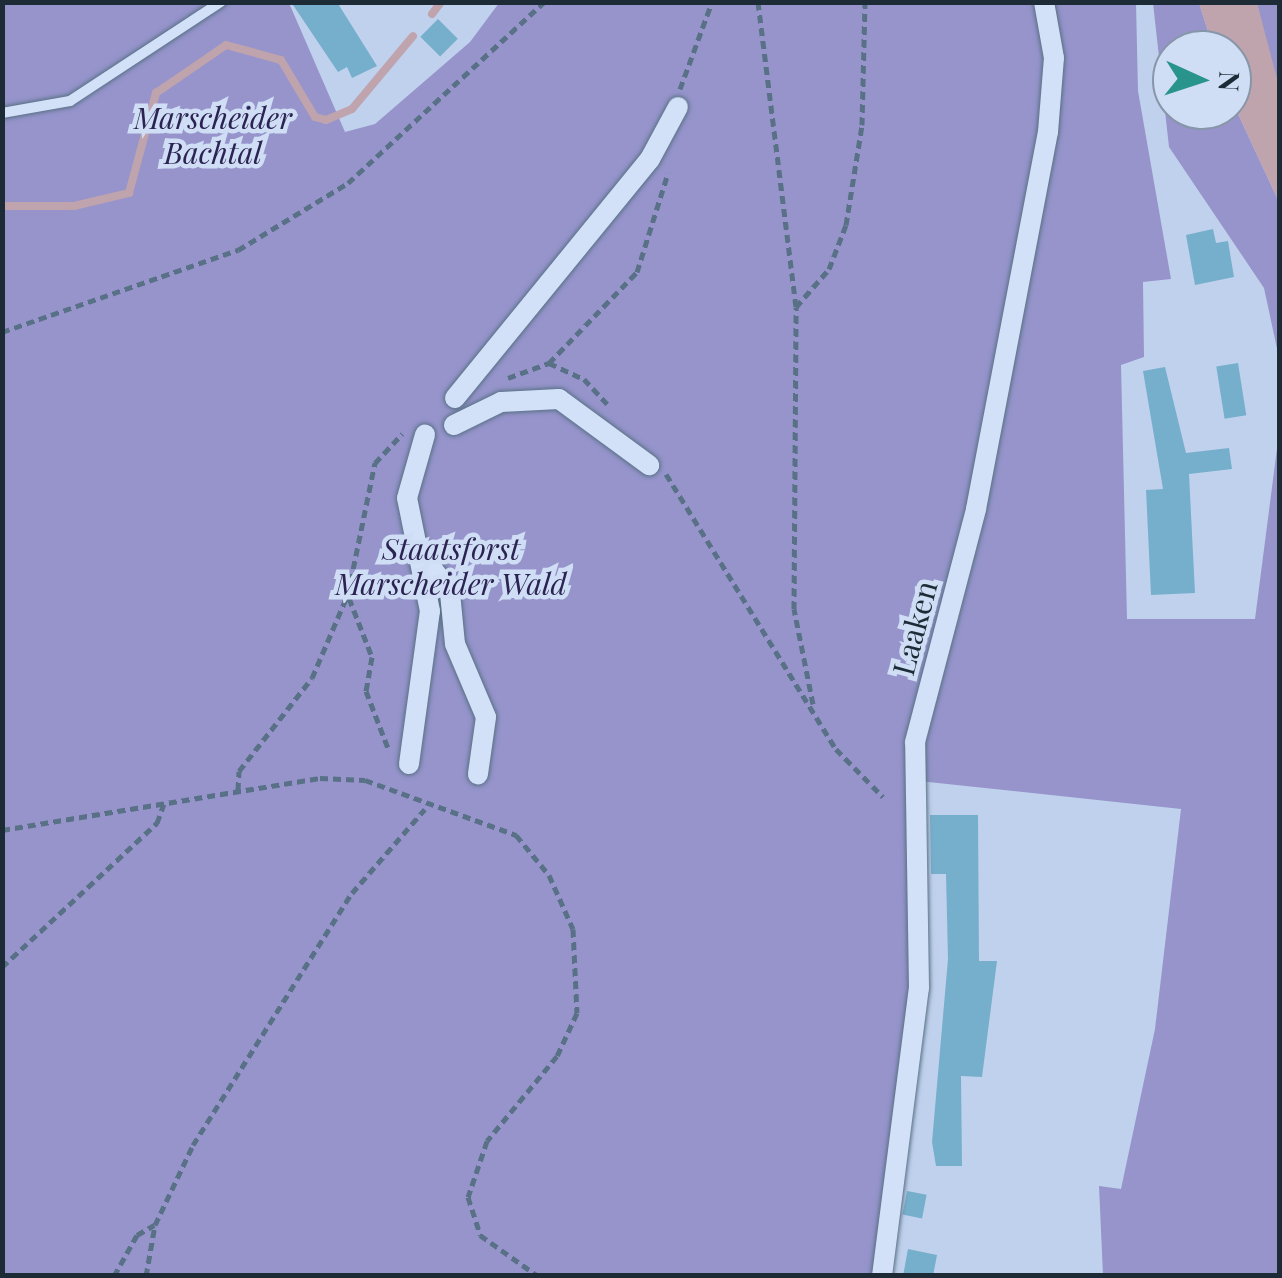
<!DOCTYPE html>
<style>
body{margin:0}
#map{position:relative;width:1282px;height:1278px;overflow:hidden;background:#c0d1ed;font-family:"Playfair Display",serif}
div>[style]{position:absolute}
.green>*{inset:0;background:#9694cb}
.water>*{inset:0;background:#bfa3ad}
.stream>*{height:8px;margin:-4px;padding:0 4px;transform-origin:4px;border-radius:4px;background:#bfa3ad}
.building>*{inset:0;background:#76afcb;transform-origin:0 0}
.path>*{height:5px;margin-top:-2.5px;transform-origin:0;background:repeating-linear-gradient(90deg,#587186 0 8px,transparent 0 13px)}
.roads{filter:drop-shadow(0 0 2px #587186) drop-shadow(0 0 2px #587186)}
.service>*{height:10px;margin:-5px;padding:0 5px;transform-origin:5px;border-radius:5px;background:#d3e1f8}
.minor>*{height:20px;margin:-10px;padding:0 10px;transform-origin:10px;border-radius:10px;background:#d3e1f8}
span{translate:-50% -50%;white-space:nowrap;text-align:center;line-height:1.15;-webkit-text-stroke:9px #cfddf5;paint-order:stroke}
.park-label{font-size:30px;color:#2b2352;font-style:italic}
.street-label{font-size:30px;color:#1c2b35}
.frame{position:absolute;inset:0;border:5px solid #1c2b35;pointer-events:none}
.north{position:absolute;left:1152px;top:30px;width:100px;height:100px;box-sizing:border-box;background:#cfddf5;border:2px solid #8796a8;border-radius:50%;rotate:93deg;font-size:28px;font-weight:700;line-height:40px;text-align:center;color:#1c2b35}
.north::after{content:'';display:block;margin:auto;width:35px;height:45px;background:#29948b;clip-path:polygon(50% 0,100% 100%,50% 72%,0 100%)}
</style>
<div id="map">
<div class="green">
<div style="clip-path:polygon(2px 3px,289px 3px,345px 132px,375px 124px,470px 42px,499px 3px,1136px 3px,1138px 91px,1171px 279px,1143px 282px,1144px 357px,1121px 365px,1127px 619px,1255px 619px,1279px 433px,1279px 1275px,1103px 1275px,1099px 1186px,1121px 1189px,1155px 1029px,1181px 809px,919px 781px,919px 986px,882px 1275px,3px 1275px)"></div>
<div style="clip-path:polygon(1153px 3px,1199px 3px,1214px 50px,1172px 50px,1172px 110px,1232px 110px,1232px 101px,1279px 202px,1279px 358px,1264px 288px,1169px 147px)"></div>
<div style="clip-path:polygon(1257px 3px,1279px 3px,1279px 86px,1267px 48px)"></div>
</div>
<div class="water">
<div style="clip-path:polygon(1199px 3px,1257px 3px,1279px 86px,1279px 202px,1232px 101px,1232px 50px,1214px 50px)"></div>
</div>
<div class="stream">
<div style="left:432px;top:14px;width:15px;rotate:-53deg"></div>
<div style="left:2px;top:206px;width:72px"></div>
<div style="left:74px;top:206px;width:57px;rotate:-13.3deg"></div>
<div style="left:129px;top:193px;width:104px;rotate:-74.9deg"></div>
<div style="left:156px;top:93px;width:85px;rotate:-34.4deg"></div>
<div style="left:226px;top:45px;width:57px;rotate:15.3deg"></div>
<div style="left:281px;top:60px;width:66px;rotate:59.2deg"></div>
<div style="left:315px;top:117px;width:11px;rotate:15deg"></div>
<div style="left:326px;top:120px;width:28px;rotate:-23deg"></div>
<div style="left:352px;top:109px;width:95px;rotate:-50.1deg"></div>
</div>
<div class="building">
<div style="clip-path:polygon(291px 2px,337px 2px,377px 66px,352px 78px,347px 67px,338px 72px)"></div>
<div style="left:438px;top:19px;width:28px;height:25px;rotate:45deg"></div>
<div style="clip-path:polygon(1213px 229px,1216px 243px,1228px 241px,1234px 277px,1195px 285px,1186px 235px)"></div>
<div style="left:1238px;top:363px;width:53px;height:22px;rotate:81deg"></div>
<div style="clip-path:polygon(1165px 367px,1186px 453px,1229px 448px,1232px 469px,1189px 474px,1195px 593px,1151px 595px,1146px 490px,1163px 489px,1143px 371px)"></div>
<div style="clip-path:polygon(930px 815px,978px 815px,979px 961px,997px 961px,982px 1077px,961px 1076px,962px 1166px,936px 1166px,932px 1142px,948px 959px,946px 874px,931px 874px)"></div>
<div style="left:907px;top:1191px;width:20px;height:24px;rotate:11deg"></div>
<div style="clip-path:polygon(908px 1249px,937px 1255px,933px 1276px,903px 1276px)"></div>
</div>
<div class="path">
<div style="left:758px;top:2px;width:307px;rotate:82.9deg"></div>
<div style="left:680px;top:89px;width:93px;rotate:-69.8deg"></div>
<div style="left:2px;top:332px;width:250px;rotate:-19.2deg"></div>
<div style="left:238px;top:250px;width:129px;rotate:-31.3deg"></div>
<div style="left:348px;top:183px;width:267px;rotate:-42.7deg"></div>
<div style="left:549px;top:363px;width:38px;rotate:25deg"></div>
<div style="left:584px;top:379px;width:35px;rotate:47deg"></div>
<div style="left:508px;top:378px;width:44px;rotate:-20.1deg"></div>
<div style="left:549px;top:363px;width:127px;rotate:-46deg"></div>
<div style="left:637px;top:272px;width:104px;rotate:-72.6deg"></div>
<div style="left:666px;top:474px;width:323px;rotate:58.3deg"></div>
<div style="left:836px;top:749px;width:67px;rotate:45.6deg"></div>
<div style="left:349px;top:598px;width:63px;rotate:68.7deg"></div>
<div style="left:372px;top:657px;width:35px;rotate:100deg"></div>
<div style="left:366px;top:691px;width:61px;rotate:68.9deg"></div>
<div style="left:813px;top:704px;width:97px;rotate:-101.3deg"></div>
<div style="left:794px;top:609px;width:302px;rotate:-89.6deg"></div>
<div style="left:796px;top:307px;width:50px;rotate:-49deg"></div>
<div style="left:829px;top:269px;width:47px;rotate:-68.9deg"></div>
<div style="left:846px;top:225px;width:101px;rotate:-80.9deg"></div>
<div style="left:862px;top:125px;width:123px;rotate:-88.6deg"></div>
<div style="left:238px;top:790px;width:19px;rotate:-87deg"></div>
<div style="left:239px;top:771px;width:118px;rotate:-51.9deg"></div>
<div style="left:312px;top:678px;width:91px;rotate:-66.8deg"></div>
<div style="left:348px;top:594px;width:134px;rotate:-78.4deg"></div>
<div style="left:375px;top:463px;width:40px;rotate:-47deg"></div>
<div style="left:2px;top:830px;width:322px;rotate:-9.3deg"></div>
<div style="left:320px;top:778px;width:45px;rotate:2.5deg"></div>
<div style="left:365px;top:780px;width:161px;rotate:20deg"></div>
<div style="left:516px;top:835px;width:52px;rotate:50.5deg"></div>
<div style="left:549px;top:875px;width:59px;rotate:66deg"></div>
<div style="left:573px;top:929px;width:84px;rotate:87.3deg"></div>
<div style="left:577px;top:1013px;width:47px;rotate:114.9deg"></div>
<div style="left:557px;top:1056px;width:110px;rotate:129.5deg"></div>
<div style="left:487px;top:1141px;width:59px;rotate:108.7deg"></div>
<div style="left:468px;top:1197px;width:40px;rotate:72deg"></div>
<div style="left:480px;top:1235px;width:71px;rotate:35.3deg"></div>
<div style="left:2px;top:967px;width:212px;rotate:-42.9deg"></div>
<div style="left:157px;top:823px;width:20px;rotate:-70deg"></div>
<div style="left:114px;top:1276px;width:47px;rotate:-60.7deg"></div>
<div style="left:137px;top:1235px;width:20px;rotate:-30deg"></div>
<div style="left:146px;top:1276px;width:52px;rotate:-80deg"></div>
<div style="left:155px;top:1225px;width:89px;rotate:-64.6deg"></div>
<div style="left:193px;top:1145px;width:298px;rotate:-57.8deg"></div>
<div style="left:352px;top:893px;width:111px;rotate:-49deg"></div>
</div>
<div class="roads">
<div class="service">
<div style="left:2px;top:113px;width:69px;rotate:-10deg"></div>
<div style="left:70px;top:101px;width:181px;rotate:-33.3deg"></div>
</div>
<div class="minor">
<div style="left:455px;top:398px;width:308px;rotate:-50.8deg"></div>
<div style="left:650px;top:159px;width:59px;rotate:-61.7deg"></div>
<div style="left:454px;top:425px;width:52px;rotate:-26.1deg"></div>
<div style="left:501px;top:402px;width:58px;rotate:-3deg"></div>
<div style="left:559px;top:399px;width:112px;rotate:36.3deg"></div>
<div style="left:420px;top:551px;width:52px;rotate:54.5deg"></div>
<div style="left:450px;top:593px;width:51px;rotate:84.4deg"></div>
<div style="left:455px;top:644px;width:79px;rotate:67deg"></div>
<div style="left:486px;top:717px;width:58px;rotate:98deg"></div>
<div style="left:409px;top:764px;width:154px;rotate:-82.2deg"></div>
<div style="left:430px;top:611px;width:115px;rotate:-101.5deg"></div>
<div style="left:407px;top:498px;width:66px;rotate:-74.1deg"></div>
<div style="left:882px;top:1276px;width:290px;rotate:-82.7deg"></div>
<div style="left:919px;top:988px;width:246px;rotate:-90.9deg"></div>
<div style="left:915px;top:742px;width:241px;rotate:-75.3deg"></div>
<div style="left:976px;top:509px;width:384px;rotate:-79.2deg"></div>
<div style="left:1048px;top:132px;width:74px;rotate:-85.4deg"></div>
<div style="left:1054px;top:58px;width:57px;rotate:-100.1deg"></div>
</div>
</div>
<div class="park-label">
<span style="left:213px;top:134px">Marscheider<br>Bachtal</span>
<span style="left:451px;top:565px">Staatsforst<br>Marscheider Wald</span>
</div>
<div class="street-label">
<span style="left:914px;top:628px;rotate:-75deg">Laaken</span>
</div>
<div class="frame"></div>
<div class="north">N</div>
</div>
